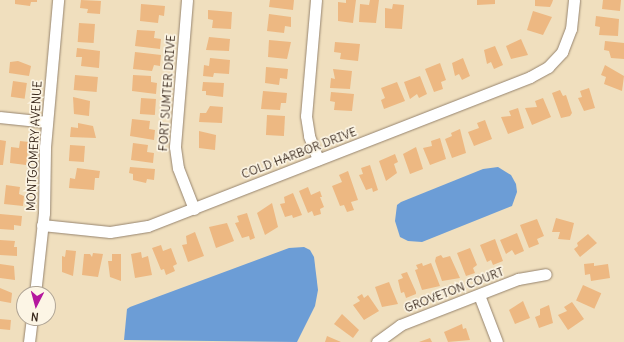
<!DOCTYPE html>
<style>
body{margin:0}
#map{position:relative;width:624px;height:342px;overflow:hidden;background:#f0dfbe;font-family:Delius,sans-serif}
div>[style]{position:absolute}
.water>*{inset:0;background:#6c9dd6}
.building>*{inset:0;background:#edb882;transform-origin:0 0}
.roads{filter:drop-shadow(0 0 1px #96846e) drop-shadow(0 0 1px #96846e)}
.street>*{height:11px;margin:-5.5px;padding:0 5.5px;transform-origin:5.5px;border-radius:5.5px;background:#fff}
span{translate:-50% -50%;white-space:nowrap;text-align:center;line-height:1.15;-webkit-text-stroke:3.5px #fcf5e5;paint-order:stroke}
.street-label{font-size:12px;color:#3b2a1e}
.north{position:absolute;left:16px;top:286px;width:40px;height:40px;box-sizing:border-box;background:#fcf5e5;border:1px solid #afa495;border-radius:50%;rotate:186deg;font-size:11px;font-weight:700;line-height:16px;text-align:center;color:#3b2a1e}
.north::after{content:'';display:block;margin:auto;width:14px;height:18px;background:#b5179e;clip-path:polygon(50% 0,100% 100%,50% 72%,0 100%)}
</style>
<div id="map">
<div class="water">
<div style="clip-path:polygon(498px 167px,511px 175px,516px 184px,517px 192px,512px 206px,422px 242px,408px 241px,400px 237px,395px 221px,397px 205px,401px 202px,483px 169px)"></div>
<div style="clip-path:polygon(304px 247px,310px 250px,314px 257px,318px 290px,315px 306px,297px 342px,124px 340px,127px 309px,130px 307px,289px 248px)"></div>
</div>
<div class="building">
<div style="clip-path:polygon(15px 0,37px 0,37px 2px,31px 2px,30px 6px,15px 4px)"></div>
<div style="clip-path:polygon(81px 0,101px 1px,100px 14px,87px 13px,88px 9px,80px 8px)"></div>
<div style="clip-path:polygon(270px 0,294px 0,293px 10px,269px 7px)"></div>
<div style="clip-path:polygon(346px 0,356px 0,353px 23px,338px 21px,338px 2px,346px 3px)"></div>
<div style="clip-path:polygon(370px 0,379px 0,376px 23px,359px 22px,360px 4px,369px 5px)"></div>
<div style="clip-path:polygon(477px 0,495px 0,495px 4px,477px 5px)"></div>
<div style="clip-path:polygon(535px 0,553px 0,552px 3px,550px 7px,535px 6px)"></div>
<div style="clip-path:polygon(603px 0,621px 0,620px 11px,602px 9px)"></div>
<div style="clip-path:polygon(141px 4px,165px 6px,164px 16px,159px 15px,158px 23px,140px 21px)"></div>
<div style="clip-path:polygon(393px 4px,404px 5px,402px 29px,385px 28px,385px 8px,392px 9px)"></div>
<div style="clip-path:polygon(208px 10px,232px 12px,231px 29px,212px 28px,213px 20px,208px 19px)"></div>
<div style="clip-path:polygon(533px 11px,552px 17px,543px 35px,527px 30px)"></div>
<div style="clip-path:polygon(269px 14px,291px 17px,291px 27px,285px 26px,284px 33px,267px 31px)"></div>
<div style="clip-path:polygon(596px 16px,619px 19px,618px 36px,599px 35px,600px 27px,595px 26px)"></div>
<div style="left:79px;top:23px;width:16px;height:19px;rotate:4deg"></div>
<div style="clip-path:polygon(137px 30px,155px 31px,154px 38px,161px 39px,160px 49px,135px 46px)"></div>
<div style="clip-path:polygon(209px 37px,230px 39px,229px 51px,206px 50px)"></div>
<div style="clip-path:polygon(521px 39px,528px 55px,511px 59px,506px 46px)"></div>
<div style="clip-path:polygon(269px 40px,291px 42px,287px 59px,268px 57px)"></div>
<div style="clip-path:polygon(605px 41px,624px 43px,624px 59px,611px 58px,609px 51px,604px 50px)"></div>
<div style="clip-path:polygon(335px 42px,360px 44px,358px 61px,340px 59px,341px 53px,334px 52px)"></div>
<div style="clip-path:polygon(495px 46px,503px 65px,494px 69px,491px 62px,487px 64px,484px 50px)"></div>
<div style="clip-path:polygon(77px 48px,100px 51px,99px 68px,81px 66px,82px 57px,76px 57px)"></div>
<div style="clip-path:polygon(135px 52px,161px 55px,160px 66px,154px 65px,152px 71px,133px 69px)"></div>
<div style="clip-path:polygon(210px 58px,230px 60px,229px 74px,214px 73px,213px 77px,203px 76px,204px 65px,209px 66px)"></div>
<div style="clip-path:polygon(463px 58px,470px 76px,462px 80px,459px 74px,455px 76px,452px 63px)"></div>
<div style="clip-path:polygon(18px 61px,31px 66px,29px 76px,9px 73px,10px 62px)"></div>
<div style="clip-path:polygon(440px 63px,446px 80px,441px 82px,443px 89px,434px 92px,425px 69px)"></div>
<div style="clip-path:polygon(605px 65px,624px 76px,622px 91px,604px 84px,606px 77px,601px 75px)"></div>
<div style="clip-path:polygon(266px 67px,288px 69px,287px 79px,280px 78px,279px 85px,265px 83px)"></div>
<div style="clip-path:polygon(333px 69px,352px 71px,350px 89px,330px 88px,331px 78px,335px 79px)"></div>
<div style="left:75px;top:75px;width:23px;height:15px;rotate:5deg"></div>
<div style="clip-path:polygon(133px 75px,151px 76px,151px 82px,157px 83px,156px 94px,132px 91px)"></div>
<div style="clip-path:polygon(420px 76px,427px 94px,419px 98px,417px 94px,410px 99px,404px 82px)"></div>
<div style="left:13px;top:81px;width:14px;height:16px;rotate:8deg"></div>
<div style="clip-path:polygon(203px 82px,224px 83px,223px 97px,206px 95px,206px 91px,202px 91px)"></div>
<div style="clip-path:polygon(397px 82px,405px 101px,384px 109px,381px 100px,385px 98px,381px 88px)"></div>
<div style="clip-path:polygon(589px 88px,595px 108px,584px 111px,578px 98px,582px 97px,580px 91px)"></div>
<div style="clip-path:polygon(560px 90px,563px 96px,566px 95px,572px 113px,570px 116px,561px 118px,552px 93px)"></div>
<div style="clip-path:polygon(263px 91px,287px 93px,286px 103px,281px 103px,280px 110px,261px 109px)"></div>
<div style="clip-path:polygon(331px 92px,354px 94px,352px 111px,334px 110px,335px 102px,330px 101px)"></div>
<div style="clip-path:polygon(73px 97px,90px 101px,89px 116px,74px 114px)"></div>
<div style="left:141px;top:98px;width:15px;height:16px;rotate:4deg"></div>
<div style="clip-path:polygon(543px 98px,551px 117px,532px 125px,525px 108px,537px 107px,535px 101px)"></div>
<div style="clip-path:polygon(210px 106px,223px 107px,222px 123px,199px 122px,200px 113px,206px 113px)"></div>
<div style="clip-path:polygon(518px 108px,524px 128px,508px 134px,501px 117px,511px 116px,509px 111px)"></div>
<div style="left:267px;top:115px;width:18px;height:20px;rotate:3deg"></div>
<div style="clip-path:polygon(132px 119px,150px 121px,149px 129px,155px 130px,154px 140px,130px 136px)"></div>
<div style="clip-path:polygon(485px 120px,492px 139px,474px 146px,468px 132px,479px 128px,477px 123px)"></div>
<div style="clip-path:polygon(78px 123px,93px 126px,96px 138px,70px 137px,71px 127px,78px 128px)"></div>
<div style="clip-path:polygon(460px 129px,466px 153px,452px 158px,445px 139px,452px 136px,451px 133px)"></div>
<div style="clip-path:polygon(199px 131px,216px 135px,215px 150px,199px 148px)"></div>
<div style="clip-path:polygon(440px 138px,446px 159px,430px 165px,423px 148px,432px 146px,431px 141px)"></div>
<div style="clip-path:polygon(0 140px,6px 141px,3px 165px,0 165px)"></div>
<div style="clip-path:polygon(20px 141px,29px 142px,26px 165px,10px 163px,11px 147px,19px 148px)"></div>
<div style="clip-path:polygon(133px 143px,148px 145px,147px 152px,154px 153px,153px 163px,131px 160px)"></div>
<div style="left:70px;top:145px;width:15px;height:16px;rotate:4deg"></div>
<div style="clip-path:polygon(416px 147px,423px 169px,410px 174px,403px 154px)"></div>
<div style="clip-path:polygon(395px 154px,398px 162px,394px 164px,397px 173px,386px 181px,379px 161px)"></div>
<div style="clip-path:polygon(370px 165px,378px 190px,373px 192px,372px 188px,366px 190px,359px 175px,363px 174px,361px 168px)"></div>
<div style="clip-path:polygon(130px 167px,155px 169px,154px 180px,147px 179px,146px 183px,133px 180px,133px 174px,129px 173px)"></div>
<div style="clip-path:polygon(77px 168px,100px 171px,99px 178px,95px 178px,94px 190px,69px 188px,70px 178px,75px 179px)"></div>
<div style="clip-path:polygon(348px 171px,358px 200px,351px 202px,354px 210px,347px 212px,344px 205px,340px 206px,332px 186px,342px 182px,339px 175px)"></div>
<div style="clip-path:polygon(6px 185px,20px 187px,19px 194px,24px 196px,23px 206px,4px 204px)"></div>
<div style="clip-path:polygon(308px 187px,311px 195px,320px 191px,322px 197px,320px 197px,324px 207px,320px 209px,321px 214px,314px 216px,312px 211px,308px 213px,299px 191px)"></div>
<div style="clip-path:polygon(293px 193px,302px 215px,293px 218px,292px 215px,285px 217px,280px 204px,285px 203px,284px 197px)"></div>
<div style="clip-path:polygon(272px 203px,278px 227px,265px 235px,257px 213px)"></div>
<div style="clip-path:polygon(247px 213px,255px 238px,250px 240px,249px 236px,242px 238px,235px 223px,239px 222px,237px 216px)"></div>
<div style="clip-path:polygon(0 214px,22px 216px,21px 226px,14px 225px,14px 230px,0 229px)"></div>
<div style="clip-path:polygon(556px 218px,574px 223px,570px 240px,558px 239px,560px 232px,552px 232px)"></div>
<div style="clip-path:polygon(537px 219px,544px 236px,537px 239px,539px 244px,529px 248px,520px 225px)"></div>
<div style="clip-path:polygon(227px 223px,234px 241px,216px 248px,209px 227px)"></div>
<div style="clip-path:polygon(195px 232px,204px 256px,188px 262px,182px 245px,187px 244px,186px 236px)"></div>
<div style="clip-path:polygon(517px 233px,524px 251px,515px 255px,512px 250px,506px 254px,500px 240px)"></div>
<div style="clip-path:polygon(588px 234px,597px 243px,580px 257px,574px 249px,578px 246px,577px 243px)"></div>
<div style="clip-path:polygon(495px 239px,503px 261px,493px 265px,491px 260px,487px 262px,480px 245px)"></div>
<div style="clip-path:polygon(0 240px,15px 241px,14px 247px,17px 247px,17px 256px,0 255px)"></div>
<div style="clip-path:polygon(161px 245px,163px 251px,171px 248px,177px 264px,173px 266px,175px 271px,166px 275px,164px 269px,161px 270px,152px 248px)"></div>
<div style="clip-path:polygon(470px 248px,477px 265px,473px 268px,475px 273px,466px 276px,457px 253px)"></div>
<div style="clip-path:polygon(66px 250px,76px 251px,73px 276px,62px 272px,62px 256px,65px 257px)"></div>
<div style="clip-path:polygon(141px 252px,142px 258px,148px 256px,152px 275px,135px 278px,131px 254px)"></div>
<div style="clip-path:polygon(93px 253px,103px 254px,98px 277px,82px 275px,84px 254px,90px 254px,92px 257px)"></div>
<div style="clip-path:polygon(112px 254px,121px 254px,121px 281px,110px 277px,108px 261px,112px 261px)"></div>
<div style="clip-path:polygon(441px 255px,443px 258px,450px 256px,460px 278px,442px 281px,435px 261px,436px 257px)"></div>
<div style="clip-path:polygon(422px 263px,423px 266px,431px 263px,440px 286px,422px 290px,415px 270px,418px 269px,416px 265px)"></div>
<div style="clip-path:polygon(594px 263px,594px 266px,608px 264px,610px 278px,591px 281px,590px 274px,585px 275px,584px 264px)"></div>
<div style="clip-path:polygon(0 264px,14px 266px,15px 280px,0 278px)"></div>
<div style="clip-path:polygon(407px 272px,416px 292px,416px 294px,406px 298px,404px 292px,401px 293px,398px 280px,403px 278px,401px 274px)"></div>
<div style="clip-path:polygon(389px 282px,398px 304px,382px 307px,375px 287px)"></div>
<div style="left:583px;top:285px;width:20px;height:17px;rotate:24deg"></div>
<div style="clip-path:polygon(0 288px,12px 293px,11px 303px,0 301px)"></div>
<div style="clip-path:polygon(362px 294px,364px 298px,368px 295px,379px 311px,364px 320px,353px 305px,360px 301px,357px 297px)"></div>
<div style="clip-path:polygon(523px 301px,530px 318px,515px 324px,509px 310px)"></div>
<div style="clip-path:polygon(572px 302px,584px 319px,568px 330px,558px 315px,567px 311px,564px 307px)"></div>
<div style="clip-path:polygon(549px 305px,553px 323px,539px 328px,535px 317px,540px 315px,540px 309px)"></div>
<div style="clip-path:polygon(342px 314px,359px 330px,353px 338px,334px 324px)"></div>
<div style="left:0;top:319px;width:11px;height:10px;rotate:5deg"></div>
<div style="clip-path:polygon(462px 324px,463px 329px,466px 328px,470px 340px,448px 342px,444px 332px)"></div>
<div style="clip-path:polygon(327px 336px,341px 342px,325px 342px)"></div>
<div style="clip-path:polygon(430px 338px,432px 342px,419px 342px)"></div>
</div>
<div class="roads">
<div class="street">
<div style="left:187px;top:0;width:147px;rotate:94.7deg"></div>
<div style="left:175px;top:147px;width:21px;rotate:82deg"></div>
<div style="left:178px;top:168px;width:44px;rotate:68.7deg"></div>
<div style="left:316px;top:0;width:116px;rotate:94.9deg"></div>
<div style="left:306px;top:116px;width:20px;rotate:81deg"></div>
<div style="left:309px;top:136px;width:25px;rotate:69deg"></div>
<div style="left:0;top:117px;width:47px;rotate:6.1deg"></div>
<div style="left:42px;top:225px;width:68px;rotate:5.9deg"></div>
<div style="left:110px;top:232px;width:38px;rotate:-9deg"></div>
<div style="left:148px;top:226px;width:410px;rotate:-21.3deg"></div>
<div style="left:530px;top:77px;width:21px;rotate:-29deg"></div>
<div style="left:548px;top:67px;width:21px;rotate:-47deg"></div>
<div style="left:562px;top:52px;width:25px;rotate:-69deg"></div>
<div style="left:571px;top:29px;width:29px;rotate:-84deg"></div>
<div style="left:35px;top:294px;width:81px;rotate:-83.7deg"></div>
<div style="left:44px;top:213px;width:66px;rotate:-89.1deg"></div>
<div style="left:45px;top:147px;width:148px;rotate:-84.9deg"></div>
<div style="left:479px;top:295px;width:50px;rotate:69deg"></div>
<div style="left:29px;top:342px;width:24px;rotate:-83deg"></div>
<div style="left:377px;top:342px;width:29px;rotate:-36deg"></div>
<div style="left:400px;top:325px;width:127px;rotate:-21.3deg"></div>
<div style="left:518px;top:279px;width:28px;rotate:-10deg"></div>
</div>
</div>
<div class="street-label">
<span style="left:167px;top:93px;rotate:-86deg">FORT SUMTER DRIVE</span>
<span style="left:34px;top:146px;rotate:-87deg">MONTGOMERY AVENUE</span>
<span style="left:299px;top:153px;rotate:-21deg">COLD HARBOR DRIVE</span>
<span style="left:454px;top:290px;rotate:-21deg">GROVETON COURT</span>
</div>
<div class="north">N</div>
</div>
